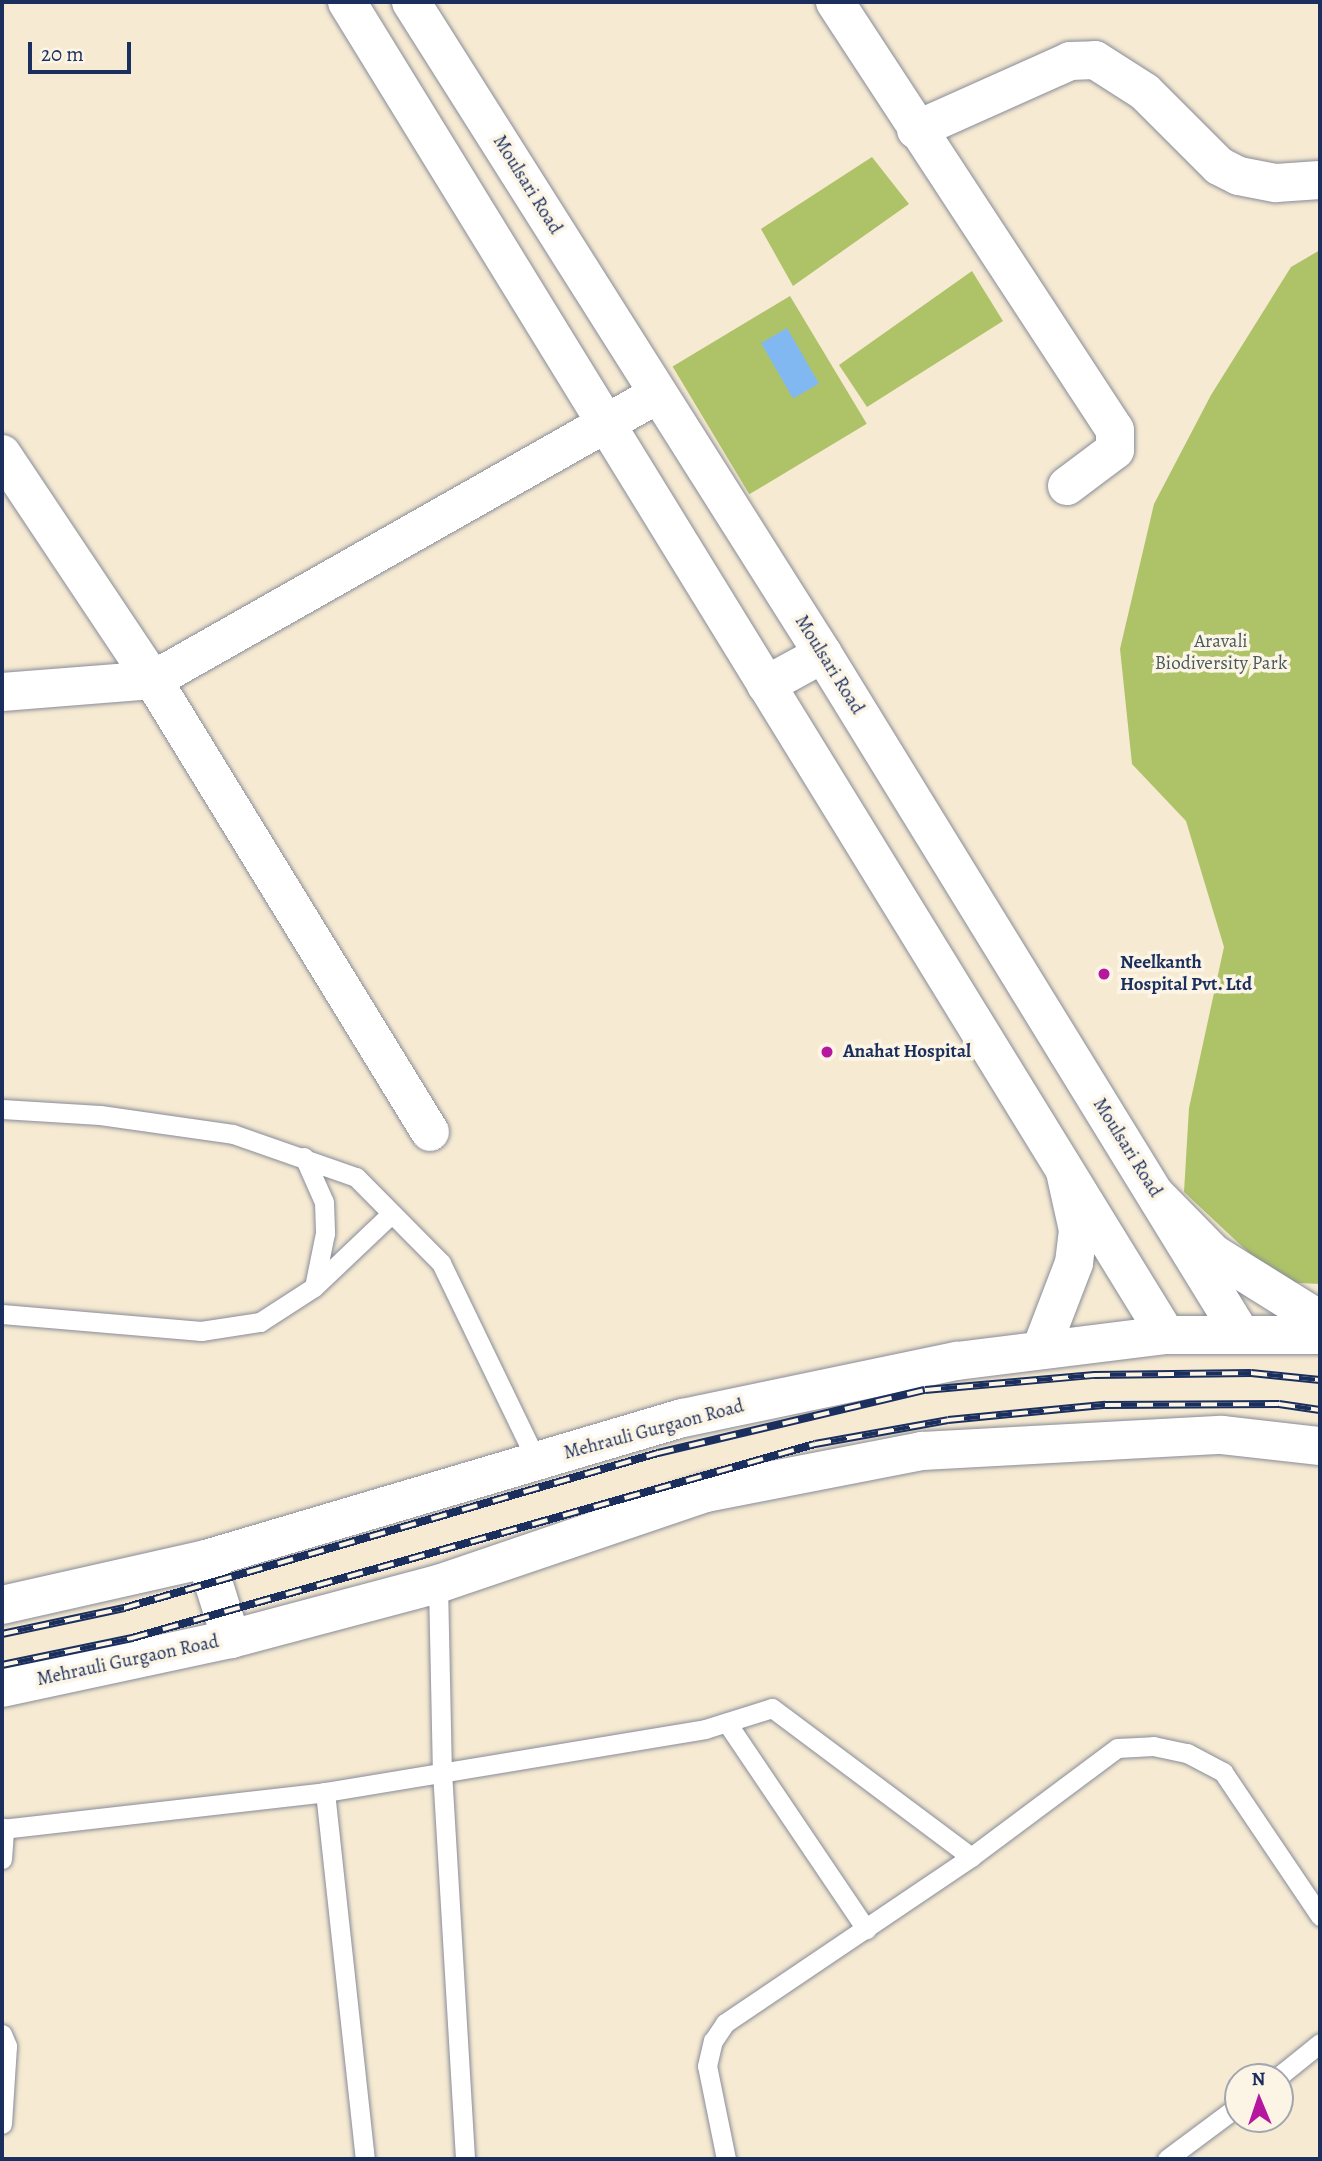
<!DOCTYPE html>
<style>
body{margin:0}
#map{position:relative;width:1322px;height:2161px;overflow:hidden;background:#f6ead2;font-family:Alegreya,serif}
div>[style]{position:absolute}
.green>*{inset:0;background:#aec368;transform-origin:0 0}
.water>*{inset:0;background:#81b8f1;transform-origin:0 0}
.roads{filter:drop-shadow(0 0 2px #888c98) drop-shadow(0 0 2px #888c98)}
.lane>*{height:19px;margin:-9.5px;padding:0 9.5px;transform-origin:9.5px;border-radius:9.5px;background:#fff}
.street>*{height:38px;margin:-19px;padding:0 19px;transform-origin:19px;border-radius:19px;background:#fff}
.secondary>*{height:38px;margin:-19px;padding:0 19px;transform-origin:19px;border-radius:19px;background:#fff}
.primary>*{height:38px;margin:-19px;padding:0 19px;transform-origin:19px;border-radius:19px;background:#fff}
.highway>*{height:38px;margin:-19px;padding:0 19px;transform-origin:19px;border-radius:19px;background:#fff}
.rail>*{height:8px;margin-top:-4px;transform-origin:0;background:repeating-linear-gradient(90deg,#fcf5e5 0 16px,#1b2f5e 0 32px);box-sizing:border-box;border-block:2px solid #1b2f5e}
.dots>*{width:19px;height:19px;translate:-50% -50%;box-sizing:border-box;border:4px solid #fcf5e5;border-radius:50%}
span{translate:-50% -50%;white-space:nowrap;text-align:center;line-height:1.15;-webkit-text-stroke:7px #fcf5e5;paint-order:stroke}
.street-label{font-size:19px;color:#1b2f5e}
.park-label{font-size:19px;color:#475b61}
.poi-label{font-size:19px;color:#1b2f5e;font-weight:700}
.left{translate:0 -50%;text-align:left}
.frame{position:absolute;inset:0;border:4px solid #1b2f5e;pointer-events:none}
.north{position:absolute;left:1224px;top:2063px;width:70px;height:70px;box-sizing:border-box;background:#fcf5e5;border:2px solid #a2a6af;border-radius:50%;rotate:358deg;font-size:19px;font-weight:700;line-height:28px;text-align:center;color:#1b2f5e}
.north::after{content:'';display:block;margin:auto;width:24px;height:32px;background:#b5179e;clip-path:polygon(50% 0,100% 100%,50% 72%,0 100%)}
.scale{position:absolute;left:28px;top:42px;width:103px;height:32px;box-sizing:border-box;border:4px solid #1b2f5e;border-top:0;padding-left:9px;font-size:21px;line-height:24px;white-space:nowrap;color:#1b2f5e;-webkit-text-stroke:5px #fcf5e5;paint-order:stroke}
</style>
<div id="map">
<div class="green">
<div style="clip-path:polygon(872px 157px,909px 204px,793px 286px,761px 229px)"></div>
<div style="clip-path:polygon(1320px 250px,1320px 1284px,1280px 1282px,1184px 1192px,1189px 1108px,1224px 947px,1186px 821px,1132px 764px,1120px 649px,1154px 504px,1211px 395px,1291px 267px)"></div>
<div style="clip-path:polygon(972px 271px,1003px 321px,867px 407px,839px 365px)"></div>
<div style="left:790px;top:296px;width:149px;height:137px;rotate:59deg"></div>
</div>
<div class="water">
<div style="left:787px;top:328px;width:64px;height:30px;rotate:60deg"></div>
</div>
<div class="roads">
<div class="lane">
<div style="left:2px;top:1109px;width:98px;rotate:3.5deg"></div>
<div style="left:100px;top:1115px;width:134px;rotate:8.1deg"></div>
<div style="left:233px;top:1134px;width:130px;rotate:19.3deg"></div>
<div style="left:356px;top:1177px;width:121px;rotate:45.3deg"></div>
<div style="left:441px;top:1263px;width:223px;rotate:64.2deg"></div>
<div style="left:304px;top:1157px;width:49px;rotate:66deg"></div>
<div style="left:324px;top:1202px;width:31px;rotate:88deg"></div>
<div style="left:325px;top:1233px;width:55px;rotate:101.5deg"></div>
<div style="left:2px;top:1314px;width:200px;rotate:4.9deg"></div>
<div style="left:201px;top:1331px;width:60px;rotate:-8.7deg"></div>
<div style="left:260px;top:1322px;width:64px;rotate:-32.9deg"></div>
<div style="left:314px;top:1287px;width:106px;rotate:-43.5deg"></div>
<div style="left:438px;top:1584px;width:187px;rotate:88.8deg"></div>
<div style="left:442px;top:1771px;width:389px;rotate:86.6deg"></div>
<div style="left:727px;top:1723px;width:249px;rotate:56deg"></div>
<div style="left:325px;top:1792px;width:369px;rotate:83.8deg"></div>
<div style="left:2px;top:1829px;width:325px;rotate:-6.5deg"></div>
<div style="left:325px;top:1792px;width:385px;rotate:-9.4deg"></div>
<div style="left:705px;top:1729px;width:70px;rotate:-17.4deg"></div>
<div style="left:772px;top:1708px;width:249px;rotate:36.8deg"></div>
<div style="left:2px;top:1859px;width:31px;rotate:-86deg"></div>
<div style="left:2px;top:2034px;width:13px;rotate:67deg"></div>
<div style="left:7px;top:2046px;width:78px;rotate:93.7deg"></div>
<div style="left:1278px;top:2077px;width:54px;rotate:-39deg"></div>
<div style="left:726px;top:2159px;width:95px;rotate:-101.5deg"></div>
<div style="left:707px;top:2066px;width:26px;rotate:-77deg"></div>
<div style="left:713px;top:2041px;width:22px;rotate:-56deg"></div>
<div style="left:725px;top:2023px;width:297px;rotate:-34deg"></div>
<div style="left:971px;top:1857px;width:182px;rotate:-36.7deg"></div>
<div style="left:1117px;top:1748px;width:36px;rotate:-3deg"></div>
<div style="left:1153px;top:1746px;width:35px;rotate:12deg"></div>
<div style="left:1187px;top:1753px;width:41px;rotate:27.8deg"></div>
<div style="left:1223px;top:1772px;width:174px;rotate:56deg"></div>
<div style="left:1167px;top:2159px;width:89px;rotate:-36.7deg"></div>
</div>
<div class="street">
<div style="left:835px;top:2px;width:511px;rotate:56.81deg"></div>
<div style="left:1115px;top:430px;width:20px;rotate:90deg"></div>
<div style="left:1115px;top:450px;width:60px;rotate:143.1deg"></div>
<div style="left:916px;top:130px;width:169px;rotate:-24.1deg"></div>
<div style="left:1070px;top:61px;width:25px;rotate:-2deg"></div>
<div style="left:1095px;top:60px;width:59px;rotate:32.6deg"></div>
<div style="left:1145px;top:92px;width:105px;rotate:45deg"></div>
<div style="left:1219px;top:166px;width:22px;rotate:27deg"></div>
<div style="left:1239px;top:176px;width:38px;rotate:11deg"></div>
<div style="left:1276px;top:183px;width:44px;rotate:-3.9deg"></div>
<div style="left:2px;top:454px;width:272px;rotate:56.3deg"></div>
<div style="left:153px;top:680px;width:530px;rotate:58.5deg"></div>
<div style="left:2px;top:692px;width:151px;rotate:-4.5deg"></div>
<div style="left:153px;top:680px;width:580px;rotate:-29.52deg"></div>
</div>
<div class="secondary">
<div style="left:347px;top:2px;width:1564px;rotate:58.43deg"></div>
<div style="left:411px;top:2px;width:771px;rotate:57.71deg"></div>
<div style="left:823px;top:654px;width:797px;rotate:58.44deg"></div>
<div style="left:766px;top:685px;width:65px;rotate:-28.5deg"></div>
</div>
<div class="primary">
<div style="left:1156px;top:1195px;width:83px;rotate:45.5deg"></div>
<div style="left:1214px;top:1254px;width:125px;rotate:31.9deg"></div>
<div style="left:1041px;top:1349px;width:92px;rotate:-69deg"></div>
<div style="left:1074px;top:1263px;width:33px;rotate:-83deg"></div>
<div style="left:1078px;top:1230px;width:59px;rotate:-102.6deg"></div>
</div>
<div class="highway">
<div style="left:206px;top:1559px;width:84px;rotate:72.6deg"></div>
<div style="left:2px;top:1605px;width:209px;rotate:-12.7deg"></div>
<div style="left:206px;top:1559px;width:497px;rotate:-16.5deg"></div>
<div style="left:683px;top:1418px;width:280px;rotate:-11.8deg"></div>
<div style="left:957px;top:1361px;width:211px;rotate:-7.1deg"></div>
<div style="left:1166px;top:1335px;width:154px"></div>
<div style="left:2px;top:1688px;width:234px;rotate:-12.1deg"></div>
<div style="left:231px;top:1639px;width:214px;rotate:-14.9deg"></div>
<div style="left:438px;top:1584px;width:283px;rotate:-18.8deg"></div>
<div style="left:706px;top:1493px;width:220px;rotate:-11deg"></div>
<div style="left:922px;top:1451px;width:300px;rotate:-3.1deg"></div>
<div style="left:1222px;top:1435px;width:99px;rotate:6.4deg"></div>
</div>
</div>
<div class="rail">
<div style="left:2px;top:1634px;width:125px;rotate:-12deg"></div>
<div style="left:124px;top:1608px;width:556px;rotate:-16.19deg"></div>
<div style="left:658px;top:1453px;width:274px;rotate:-13.3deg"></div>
<div style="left:925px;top:1390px;width:170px;rotate:-5.1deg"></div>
<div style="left:1094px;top:1375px;width:157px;rotate:-0.7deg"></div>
<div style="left:1251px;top:1373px;width:69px;rotate:5.8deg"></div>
<div style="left:2px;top:1665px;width:133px;rotate:-11.7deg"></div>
<div style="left:132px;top:1638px;width:710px;rotate:-15.86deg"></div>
<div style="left:815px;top:1444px;width:135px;rotate:-10.2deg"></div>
<div style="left:948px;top:1420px;width:158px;rotate:-5.5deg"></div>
<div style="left:1105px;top:1405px;width:174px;rotate:-0.3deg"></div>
<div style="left:1279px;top:1404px;width:41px;rotate:8.3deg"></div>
</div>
<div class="dots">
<div style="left:1104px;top:974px;background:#b5179e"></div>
<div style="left:827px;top:1052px;background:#b5179e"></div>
</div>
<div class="street-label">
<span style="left:527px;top:185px;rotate:58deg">Moulsari Road</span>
<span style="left:829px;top:665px;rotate:58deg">Moulsari Road</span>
<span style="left:1127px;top:1148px;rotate:58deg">Moulsari Road</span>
<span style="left:654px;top:1430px;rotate:-15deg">Mehrauli Gurgaon Road</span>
<span style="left:128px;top:1661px;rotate:-12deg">Mehrauli Gurgaon Road</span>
</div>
<div class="park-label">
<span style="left:1221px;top:653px">Aravali<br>Biodiversity Park</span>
</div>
<div class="poi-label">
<span class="left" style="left:1120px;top:974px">Neelkanth<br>Hospital Pvt. Ltd</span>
<span class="left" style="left:843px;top:1052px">Anahat Hospital</span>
</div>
<div class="frame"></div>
<div class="north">N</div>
<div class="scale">20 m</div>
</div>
